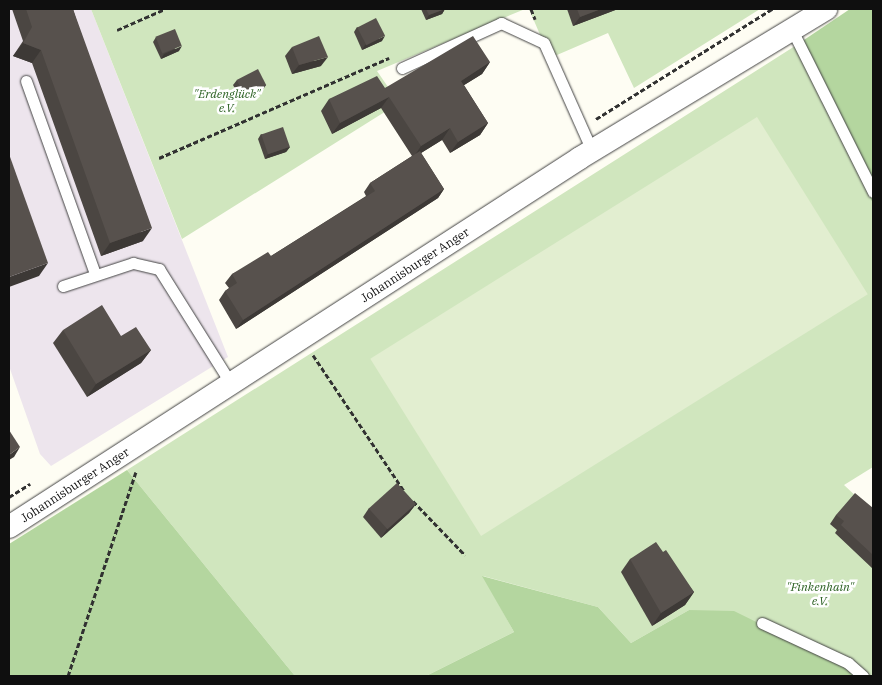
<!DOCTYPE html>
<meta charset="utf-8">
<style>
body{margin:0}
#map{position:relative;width:882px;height:685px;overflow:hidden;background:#fefdf3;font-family:"IBM Plex Serif",serif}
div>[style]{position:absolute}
.industrial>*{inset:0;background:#ede5ed}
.green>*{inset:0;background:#d0e6be}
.forest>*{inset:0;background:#b4d69f}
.pitch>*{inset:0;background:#e2eed0;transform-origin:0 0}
.path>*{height:3px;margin-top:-1.5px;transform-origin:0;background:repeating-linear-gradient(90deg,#313131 0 5px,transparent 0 7.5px)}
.roads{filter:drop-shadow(0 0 1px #424242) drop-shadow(0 0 1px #424242)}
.service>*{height:11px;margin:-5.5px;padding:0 5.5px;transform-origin:5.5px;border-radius:5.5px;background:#fff}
.minor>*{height:22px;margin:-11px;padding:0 11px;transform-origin:11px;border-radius:11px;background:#fff}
.wall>*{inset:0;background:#4b4642}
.shaded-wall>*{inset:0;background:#3d3936}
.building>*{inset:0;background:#57514d;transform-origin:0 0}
span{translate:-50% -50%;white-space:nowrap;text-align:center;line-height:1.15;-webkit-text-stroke:5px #fff;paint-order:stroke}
.park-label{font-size:12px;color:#2d6224;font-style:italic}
.street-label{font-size:12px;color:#0f0f0f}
.frame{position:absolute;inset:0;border:10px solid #0f0f0f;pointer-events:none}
</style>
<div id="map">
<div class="industrial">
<div style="clip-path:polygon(9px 9px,91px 9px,228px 357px,51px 466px,40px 454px,9px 366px)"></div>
</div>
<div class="green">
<div style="clip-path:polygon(91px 9px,525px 9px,377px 71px,399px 103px,182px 239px)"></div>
<div style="clip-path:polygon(529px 9px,760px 9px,634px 88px,608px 33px,550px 58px)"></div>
<div style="clip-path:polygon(795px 46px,873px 204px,873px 467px,844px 485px,873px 512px,873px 676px,855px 676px,689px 610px,631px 643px,598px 607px,483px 576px,514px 632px,426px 676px,295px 676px,127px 470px)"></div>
</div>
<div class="forest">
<div style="clip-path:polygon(850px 9px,873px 9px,873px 204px,795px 46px)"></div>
<div style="clip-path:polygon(127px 470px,295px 676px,9px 676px,9px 544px)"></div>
<div style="clip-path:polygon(482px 576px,598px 607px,631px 643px,689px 610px,734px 611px,842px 664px,855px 676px,426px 676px,514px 632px)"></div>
</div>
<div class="pitch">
<div style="left:757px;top:117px;width:209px;height:456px;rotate:58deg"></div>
</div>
<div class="path">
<div style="left:531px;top:9px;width:11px;rotate:68deg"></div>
<div style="left:117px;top:30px;width:52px;rotate:-23.6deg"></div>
<div style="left:596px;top:119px;width:208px;rotate:-32deg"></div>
<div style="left:159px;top:158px;width:251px;rotate:-23.5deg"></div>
<div style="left:313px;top:355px;width:164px;rotate:56.2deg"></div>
<div style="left:9px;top:497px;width:25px;rotate:-32deg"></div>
<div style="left:413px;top:501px;width:75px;rotate:46.1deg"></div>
<div style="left:68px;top:676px;width:215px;rotate:-71.6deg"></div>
</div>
<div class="roads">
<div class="service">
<div style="left:792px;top:30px;width:181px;rotate:63.4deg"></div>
<div style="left:402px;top:68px;width:109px;rotate:-24.4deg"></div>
<div style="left:501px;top:23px;width:47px;rotate:24.9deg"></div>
<div style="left:544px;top:43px;width:118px;rotate:66deg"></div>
<div style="left:26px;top:81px;width:205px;rotate:70.3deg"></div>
<div style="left:63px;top:286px;width:74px;rotate:-18.2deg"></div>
<div style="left:133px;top:263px;width:27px;rotate:13deg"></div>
<div style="left:159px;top:269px;width:136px;rotate:57.9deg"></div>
<div style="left:762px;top:623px;width:95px;rotate:24.9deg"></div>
<div style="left:848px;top:663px;width:20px;rotate:41deg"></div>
</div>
<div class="minor">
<div style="left:9px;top:527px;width:680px;rotate:-32.87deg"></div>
<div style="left:580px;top:158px;width:288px;rotate:-31.2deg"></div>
</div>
</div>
<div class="wall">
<div style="clip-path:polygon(12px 9px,73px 9px,143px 241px,101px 256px,32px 63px,13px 56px,23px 41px)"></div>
<div style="clip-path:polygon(421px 9px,445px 9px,442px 14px,426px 20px)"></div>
<div style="clip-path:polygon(567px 9px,618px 9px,573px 26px)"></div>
<div style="clip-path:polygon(357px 27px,382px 41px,362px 50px,354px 32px)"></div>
<div style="clip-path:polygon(156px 37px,179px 51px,161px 59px,153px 42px)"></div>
<div style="clip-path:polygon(292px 47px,321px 66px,292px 74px,285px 56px)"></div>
<div style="clip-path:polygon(490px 62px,482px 74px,464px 85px,488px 123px,480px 135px,450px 153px,442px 140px,421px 153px,444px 189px,438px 198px,236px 329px,219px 300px,225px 291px,229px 288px,225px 283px,232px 274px,271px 256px,366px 196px,364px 192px,370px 183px,412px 156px,381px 108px,332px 134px,321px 111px,329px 99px,385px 88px)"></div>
<div style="clip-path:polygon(237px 80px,266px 85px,263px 89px,241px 100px,233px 85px)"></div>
<div style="clip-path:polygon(261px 134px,290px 147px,286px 152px,265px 159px,258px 139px)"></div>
<div style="clip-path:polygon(63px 330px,121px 336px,151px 350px,141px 363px,87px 397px,53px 343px)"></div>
<div style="clip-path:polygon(416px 504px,409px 513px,381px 538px,363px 517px,369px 508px)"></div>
<div style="clip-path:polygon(873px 508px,873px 569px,835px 533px,837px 530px,830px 524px,836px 515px)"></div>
<div style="clip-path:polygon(663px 552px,694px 592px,685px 605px,652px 626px,621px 572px,630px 559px)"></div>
</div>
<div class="shaded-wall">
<div style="clip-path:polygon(445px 9px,442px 14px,426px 20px,429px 15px)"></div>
<div style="clip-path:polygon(601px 9px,618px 9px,573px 26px,580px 17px)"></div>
<div style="clip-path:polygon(385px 36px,382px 41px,362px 50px,365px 45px)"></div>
<div style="clip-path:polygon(23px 43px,41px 50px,32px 63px,13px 56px)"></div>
<div style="clip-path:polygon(182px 46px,179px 51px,161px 59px,164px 54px)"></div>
<div style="clip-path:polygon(328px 57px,321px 66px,292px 74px,299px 65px)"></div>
<div style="clip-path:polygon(490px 62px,482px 74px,453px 92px,461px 81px)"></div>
<div style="clip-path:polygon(266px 85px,263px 89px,241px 100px,245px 96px)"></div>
<div style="clip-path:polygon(389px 97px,381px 108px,332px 134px,340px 123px)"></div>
<div style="clip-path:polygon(488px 123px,480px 135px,450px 153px,458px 142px)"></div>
<div style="clip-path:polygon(450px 128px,442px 140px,413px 158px,421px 146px)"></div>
<div style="clip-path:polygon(290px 147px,286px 152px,265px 159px,268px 154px)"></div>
<div style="clip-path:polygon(444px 189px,438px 198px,236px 329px,243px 320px)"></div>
<div style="clip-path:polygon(152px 228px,143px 241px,101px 256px,110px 243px)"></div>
<div style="clip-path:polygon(48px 263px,39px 276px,9px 287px,9px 277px)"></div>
<div style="clip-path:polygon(151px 350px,141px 363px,87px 397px,96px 384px)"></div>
<div style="clip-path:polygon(20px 447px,14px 457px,9px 460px,9px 455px)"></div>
<div style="clip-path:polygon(416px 504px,409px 513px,381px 538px,387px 529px)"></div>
<div style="clip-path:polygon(694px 592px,685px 605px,652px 626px,661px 613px)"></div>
</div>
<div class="building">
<div style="clip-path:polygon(26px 9px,73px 9px,152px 228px,110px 243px,41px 50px,23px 43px,32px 27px)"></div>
<div style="clip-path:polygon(426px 9px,445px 9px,429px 15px)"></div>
<div style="clip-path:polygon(577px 9px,601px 9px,580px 17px)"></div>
<div style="left:376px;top:18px;width:20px;height:21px;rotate:63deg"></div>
<div style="left:175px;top:29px;width:18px;height:21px;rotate:68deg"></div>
<div style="clip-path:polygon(319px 36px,328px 57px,299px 65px,292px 47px)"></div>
<div style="clip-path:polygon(473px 36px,490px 62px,461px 81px,488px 123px,458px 142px,450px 128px,421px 146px,389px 97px,340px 123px,329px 99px,377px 76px,385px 88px)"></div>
<div style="left:258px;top:69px;width:18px;height:24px;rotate:63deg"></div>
<div style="left:283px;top:127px;width:21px;height:23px;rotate:71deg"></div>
<div style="clip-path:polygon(420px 151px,444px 189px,243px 320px,225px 291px,237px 283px,232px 274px,268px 252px,271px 256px,375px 191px,370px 183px)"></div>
<div style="clip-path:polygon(9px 154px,48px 263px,9px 277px)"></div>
<div style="clip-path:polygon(102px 305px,121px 336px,136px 327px,151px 350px,96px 384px,63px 330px)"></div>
<div style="clip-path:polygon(9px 430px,20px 447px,9px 455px)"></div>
<div style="left:397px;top:483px;width:28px;height:38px;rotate:48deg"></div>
<div style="clip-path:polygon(855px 493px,873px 508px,873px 555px,841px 525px,844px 521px,836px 515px)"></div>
<div style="clip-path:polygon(656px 542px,663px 552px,666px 550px,694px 592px,661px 613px,630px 559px)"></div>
</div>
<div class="park-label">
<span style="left:227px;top:101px">"Erdenglück"<br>e.V.</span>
<span style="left:820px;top:594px">"Finkenhain"<br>e.V.</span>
</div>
<div class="street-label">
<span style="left:415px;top:265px;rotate:-33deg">Johannisburger Anger</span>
<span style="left:75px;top:485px;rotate:-33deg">Johannisburger Anger</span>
</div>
<div class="frame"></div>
</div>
